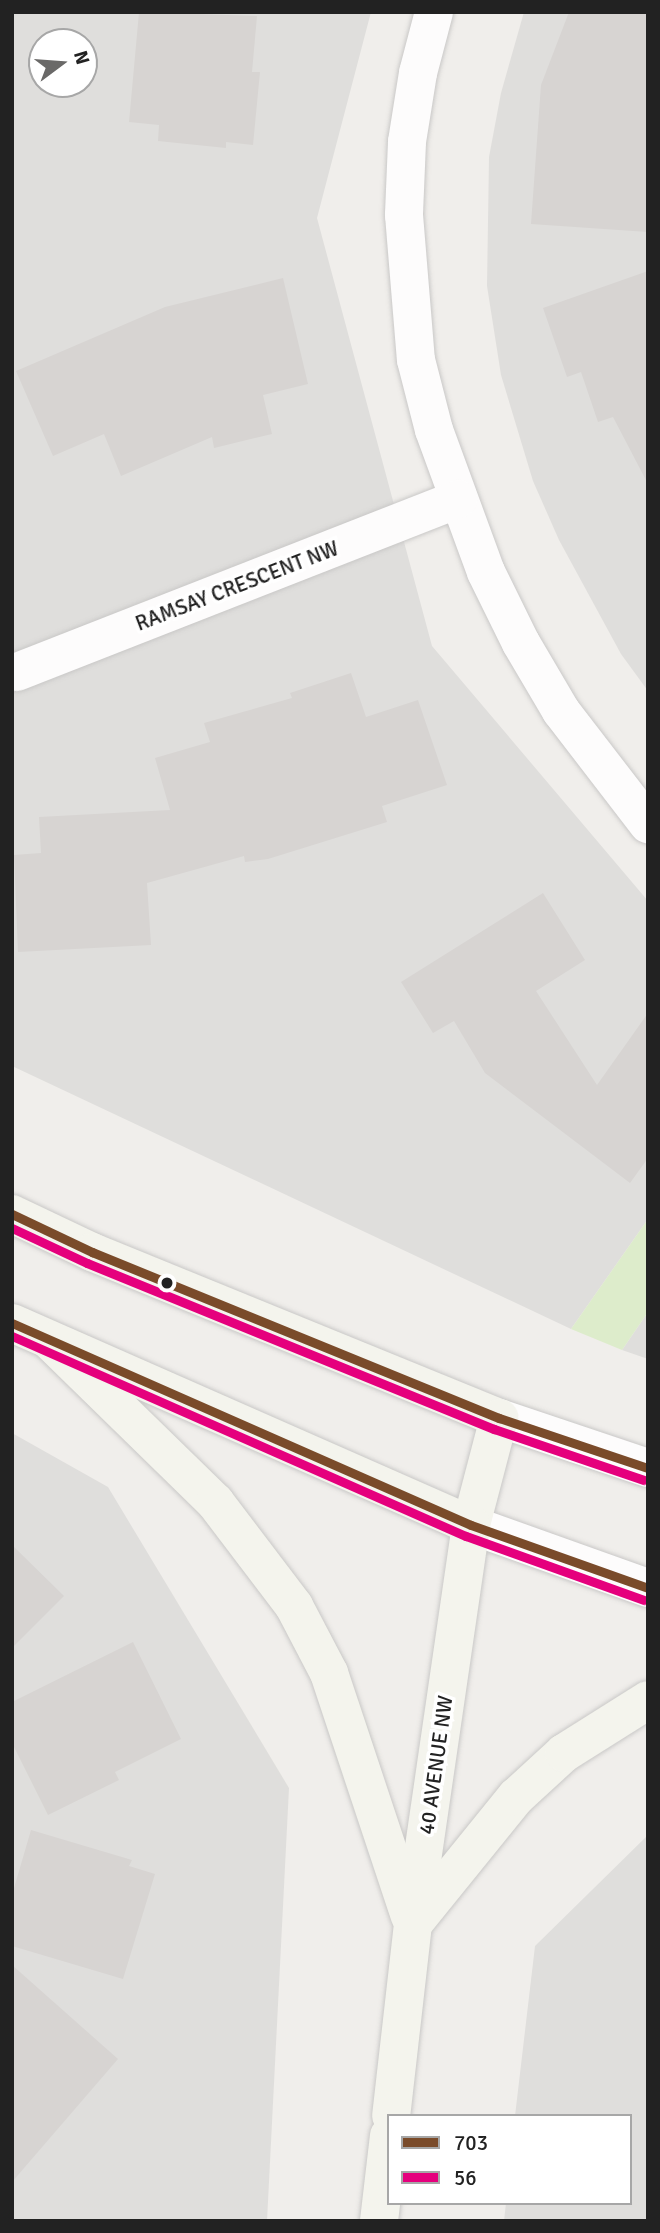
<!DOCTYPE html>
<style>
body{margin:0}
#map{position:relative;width:660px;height:2233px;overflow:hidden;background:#f0eeeb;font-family:Signika,sans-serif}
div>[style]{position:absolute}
.residential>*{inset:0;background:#dfdedc}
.grass>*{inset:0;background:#ddeccb}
.building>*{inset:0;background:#d7d4d2}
.roads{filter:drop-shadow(0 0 2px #c9c8c7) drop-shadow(0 0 2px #c9c8c7)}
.minor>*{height:38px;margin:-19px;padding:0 19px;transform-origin:19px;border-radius:19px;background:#fdfcfc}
.tertiary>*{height:38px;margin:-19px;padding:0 19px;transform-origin:19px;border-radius:19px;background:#fdfcfc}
.secondary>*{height:38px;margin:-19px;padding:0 19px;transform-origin:19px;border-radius:19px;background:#f4f4ed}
.bus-1>*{height:9px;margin:-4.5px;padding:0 4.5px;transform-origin:4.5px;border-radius:4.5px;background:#7a4b2a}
.bus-2>*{height:9px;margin:-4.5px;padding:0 4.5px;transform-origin:4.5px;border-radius:4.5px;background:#e5007d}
.dots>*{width:19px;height:19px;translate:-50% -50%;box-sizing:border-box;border:4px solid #fff;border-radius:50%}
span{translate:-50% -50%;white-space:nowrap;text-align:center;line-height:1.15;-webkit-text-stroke:7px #fff;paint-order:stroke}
.street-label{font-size:21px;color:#222}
.frame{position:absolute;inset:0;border:14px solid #222;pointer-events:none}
.legend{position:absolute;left:387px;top:2114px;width:245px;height:91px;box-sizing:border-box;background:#fff;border:2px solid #a7a7a7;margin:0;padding:9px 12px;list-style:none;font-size:21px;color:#222}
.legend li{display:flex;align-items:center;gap:14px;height:35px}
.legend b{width:35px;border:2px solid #a7a7a7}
.north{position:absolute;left:28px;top:28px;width:70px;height:70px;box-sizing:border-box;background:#fff;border:2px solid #a7a7a7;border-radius:50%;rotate:74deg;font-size:19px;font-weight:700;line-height:28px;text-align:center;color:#222}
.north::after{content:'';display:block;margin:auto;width:24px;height:32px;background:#6a6968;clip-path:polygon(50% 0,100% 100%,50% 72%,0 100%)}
</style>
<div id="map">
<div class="residential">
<div style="clip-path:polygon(evenodd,12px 12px,371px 12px,317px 218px,432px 646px,648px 901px,648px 1219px,571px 1329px,12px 1066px,12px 12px,42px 42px,84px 42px,84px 84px,42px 84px,42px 42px)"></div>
<div style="clip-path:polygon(524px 12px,648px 12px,648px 691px,621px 654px,559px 540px,533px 481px,501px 375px,487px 286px,489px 157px,501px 93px)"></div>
<div style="clip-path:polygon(648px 1312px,648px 1359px,622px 1350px)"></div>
<div style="clip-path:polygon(12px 1433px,108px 1487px,289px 1788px,267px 2221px,12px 2221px)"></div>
<div style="clip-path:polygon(648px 1835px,648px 2221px,504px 2221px,506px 2203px,630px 2203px,630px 2116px,515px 2116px,535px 1946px)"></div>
</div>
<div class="grass">
<div style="clip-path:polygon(648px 1219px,648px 1312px,622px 1350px,571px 1329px)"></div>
</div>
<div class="building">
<div style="clip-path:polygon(139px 12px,257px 16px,252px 72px,260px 72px,253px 145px,226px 142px,226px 148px,158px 141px,159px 125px,129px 122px)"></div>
<div style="clip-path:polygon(569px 12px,648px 12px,648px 232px,531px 224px,541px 85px)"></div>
<div style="clip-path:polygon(648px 271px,648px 484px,613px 417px,598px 422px,581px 372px,567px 377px,543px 308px)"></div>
<div style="clip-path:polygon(283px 278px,308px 384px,263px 395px,272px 434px,214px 448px,212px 437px,121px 476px,104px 434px,53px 456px,16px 371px,165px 307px)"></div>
<div style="clip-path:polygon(351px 673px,366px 717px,418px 700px,447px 785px,382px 806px,387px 822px,268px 859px,245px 862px,244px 856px,147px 883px,151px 945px,18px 952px,14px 855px,41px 853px,39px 817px,170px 810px,155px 758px,210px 742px,204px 723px,292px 698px,290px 693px)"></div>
<div style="clip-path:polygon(543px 893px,585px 960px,536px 991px,597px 1085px,648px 1013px,648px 1158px,630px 1183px,485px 1073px,454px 1021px,433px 1033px,401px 982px)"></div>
<div style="clip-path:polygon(12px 1545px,64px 1596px,12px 1648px)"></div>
<div style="clip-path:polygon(133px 1642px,181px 1739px,115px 1772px,119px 1780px,48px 1815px,12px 1743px,12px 1702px)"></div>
<div style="clip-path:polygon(31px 1830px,132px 1860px,129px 1866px,155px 1874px,123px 1979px,12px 1946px,12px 1895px)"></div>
<div style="clip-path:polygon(12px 1965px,118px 2059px,12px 2182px)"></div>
</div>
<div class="roads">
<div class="minor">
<div style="left:434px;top:12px;width:63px;rotate:104.7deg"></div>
<div style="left:418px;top:73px;width:70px;rotate:99.1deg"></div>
<div style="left:407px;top:142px;width:73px;rotate:92.4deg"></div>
<div style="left:404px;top:215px;width:145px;rotate:85.3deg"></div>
<div style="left:416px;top:360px;width:72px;rotate:75.6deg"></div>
<div style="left:434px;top:430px;width:151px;rotate:69.9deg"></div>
<div style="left:486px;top:572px;width:79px;rotate:63.8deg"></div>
<div style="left:521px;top:643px;width:79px;rotate:59.5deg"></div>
<div style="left:561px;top:711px;width:143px;rotate:52.4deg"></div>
<div style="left:17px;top:672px;width:474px;rotate:-21.4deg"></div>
</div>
<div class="tertiary">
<div style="left:499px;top:1418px;width:157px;rotate:18.6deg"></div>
<div style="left:471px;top:1525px;width:188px;rotate:19.6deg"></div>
</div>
<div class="secondary">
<div style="left:12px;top:1214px;width:89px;rotate:25.4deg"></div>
<div style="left:92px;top:1252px;width:440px;rotate:22.2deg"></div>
<div style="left:499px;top:1418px;width:111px;rotate:104.7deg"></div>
<div style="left:471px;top:1525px;width:403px;rotate:98.3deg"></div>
<div style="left:413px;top:1924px;width:193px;rotate:96.5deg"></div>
<div style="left:12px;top:1323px;width:501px;rotate:23.75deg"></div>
<div style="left:50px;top:1341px;width:231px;rotate:44.3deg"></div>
<div style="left:215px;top:1502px;width:131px;rotate:52.8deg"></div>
<div style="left:294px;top:1606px;width:76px;rotate:62.4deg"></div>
<div style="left:329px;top:1673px;width:256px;rotate:71.6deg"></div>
<div style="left:413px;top:1924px;width:164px;rotate:-51deg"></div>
<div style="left:516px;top:1797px;width:65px;rotate:-42.5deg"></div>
<div style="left:564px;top:1753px;width:99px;rotate:-32.2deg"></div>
<div style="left:379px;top:2221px;width:86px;rotate:-83.3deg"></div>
</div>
</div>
<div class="bus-1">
<div style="left:12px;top:1214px;width:89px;rotate:25.4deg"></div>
<div style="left:92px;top:1252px;width:440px;rotate:22.2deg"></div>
<div style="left:499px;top:1418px;width:157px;rotate:18.6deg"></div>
<div style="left:12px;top:1323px;width:501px;rotate:23.75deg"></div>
<div style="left:471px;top:1525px;width:188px;rotate:19.6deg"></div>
</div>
<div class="bus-2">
<div style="left:12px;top:1228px;width:83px;rotate:25deg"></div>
<div style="left:87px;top:1263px;width:440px;rotate:22.2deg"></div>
<div style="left:494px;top:1429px;width:158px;rotate:18.8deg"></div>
<div style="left:12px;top:1336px;width:496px;rotate:23.8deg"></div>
<div style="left:466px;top:1536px;width:189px;rotate:19.8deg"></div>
</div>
<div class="dots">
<div style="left:167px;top:1283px;background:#222"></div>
</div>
<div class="street-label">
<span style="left:237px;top:586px;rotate:-21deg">RAMSAY CRESCENT NW</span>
<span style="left:436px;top:1765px;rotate:-82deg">40 AVENUE NW</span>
</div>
<div class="frame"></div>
<ul class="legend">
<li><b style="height:9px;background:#7a4b2a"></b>703</li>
<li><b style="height:9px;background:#e5007d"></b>56</li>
</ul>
<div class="north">N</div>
</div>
